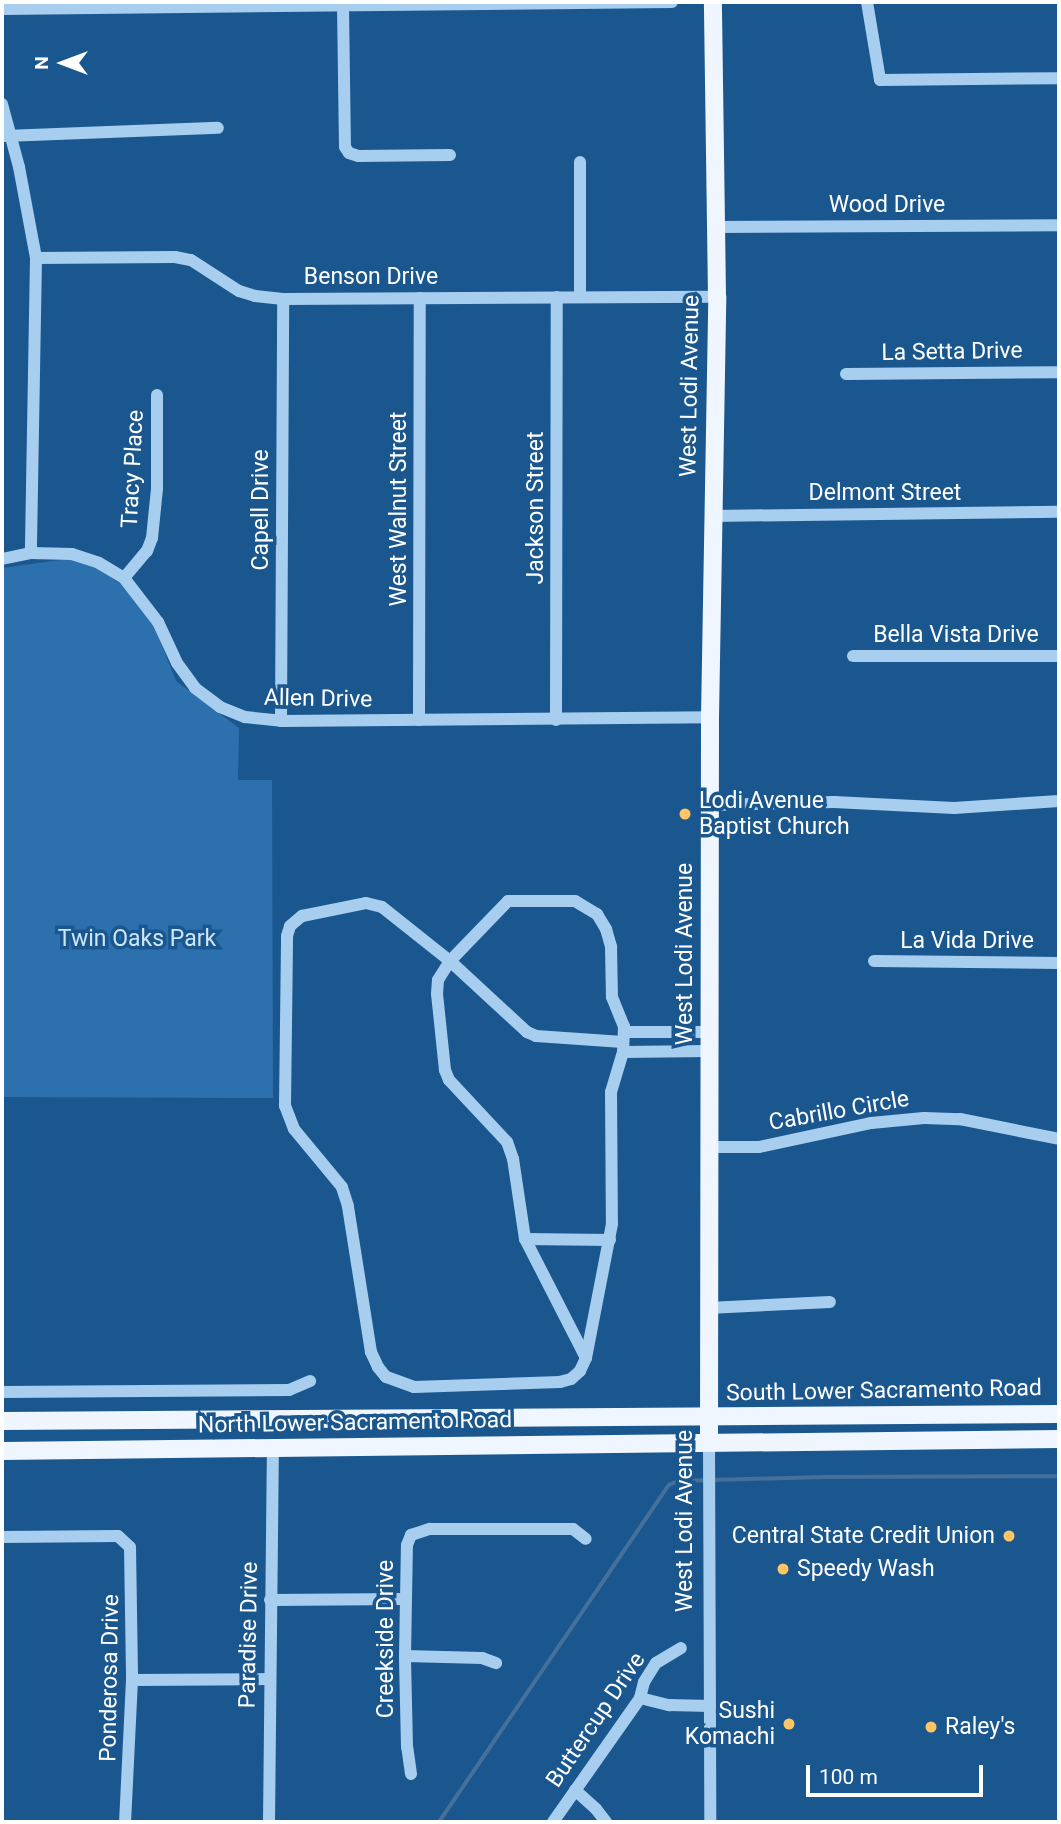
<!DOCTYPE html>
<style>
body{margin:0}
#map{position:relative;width:1061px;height:1824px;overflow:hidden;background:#1a578f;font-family:Roboto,sans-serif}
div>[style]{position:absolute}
.green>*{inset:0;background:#2c71ae}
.stream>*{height:3.5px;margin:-1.75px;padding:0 1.75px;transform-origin:1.75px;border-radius:1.75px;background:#457099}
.minor>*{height:12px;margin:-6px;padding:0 6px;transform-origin:6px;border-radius:6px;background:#a7ceef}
.major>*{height:18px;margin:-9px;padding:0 9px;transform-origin:9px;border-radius:9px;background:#eff6ff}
.dots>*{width:19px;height:19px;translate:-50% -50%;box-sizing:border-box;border:4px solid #1a578f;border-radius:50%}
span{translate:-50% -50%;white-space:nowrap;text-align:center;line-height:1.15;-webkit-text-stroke:7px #1a578f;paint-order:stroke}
.street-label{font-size:23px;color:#fff}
.poi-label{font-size:23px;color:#fff}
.left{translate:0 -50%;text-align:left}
.right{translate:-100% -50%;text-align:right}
.park-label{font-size:23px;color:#cde6fa}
.frame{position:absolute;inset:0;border:4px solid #fff;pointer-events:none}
.north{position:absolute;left:28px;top:28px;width:70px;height:70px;-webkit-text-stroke:5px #1a578f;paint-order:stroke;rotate:270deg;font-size:19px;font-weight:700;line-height:28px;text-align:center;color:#fff}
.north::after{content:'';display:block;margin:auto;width:24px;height:32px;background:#fff;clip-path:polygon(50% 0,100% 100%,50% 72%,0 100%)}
.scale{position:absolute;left:806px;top:1765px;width:177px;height:32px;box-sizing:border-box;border:4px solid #fff;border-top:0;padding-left:9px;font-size:21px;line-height:24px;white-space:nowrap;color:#fff;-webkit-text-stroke:5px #1a578f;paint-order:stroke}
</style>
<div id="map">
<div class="green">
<div style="clip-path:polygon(81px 557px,144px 600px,176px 681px,239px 728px,238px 780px,272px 780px,273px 1098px,2px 1097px,2px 568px)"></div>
</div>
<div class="stream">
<div style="left:439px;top:1822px;width:408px;rotate:-55.7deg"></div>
<div style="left:669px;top:1485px;width:10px;rotate:-24deg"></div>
<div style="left:678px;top:1481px;width:145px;rotate:-1.6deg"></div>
<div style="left:823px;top:1477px;width:236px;rotate:-0.2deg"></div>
</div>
<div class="minor">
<div style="left:867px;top:2px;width:79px;rotate:80.5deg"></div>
<div style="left:880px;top:80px;width:179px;rotate:-0.6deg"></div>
<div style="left:343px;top:6px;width:141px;rotate:89.2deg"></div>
<div style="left:345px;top:147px;width:7px;rotate:56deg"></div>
<div style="left:349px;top:153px;width:9px;rotate:18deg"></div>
<div style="left:358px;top:156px;width:92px;rotate:-0.6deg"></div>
<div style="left:2px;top:9px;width:670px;rotate:-0.6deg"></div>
<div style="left:2px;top:104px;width:65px;rotate:74.9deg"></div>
<div style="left:19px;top:167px;width:93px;rotate:79.4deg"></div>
<div style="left:36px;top:258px;width:295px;rotate:91deg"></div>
<div style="left:5px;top:136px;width:213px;rotate:-2.2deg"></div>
<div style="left:580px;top:162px;width:134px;rotate:90deg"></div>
<div style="left:715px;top:227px;width:344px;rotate:-0.3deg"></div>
<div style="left:36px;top:258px;width:139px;rotate:-0.4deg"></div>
<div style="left:175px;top:257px;width:16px;rotate:11deg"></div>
<div style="left:191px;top:260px;width:57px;rotate:32.9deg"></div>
<div style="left:239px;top:291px;width:17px;rotate:17deg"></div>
<div style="left:255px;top:296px;width:28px;rotate:6deg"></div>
<div style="left:283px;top:299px;width:434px;rotate:-0.3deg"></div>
<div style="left:846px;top:374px;width:213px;rotate:-0.5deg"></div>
<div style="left:712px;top:516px;width:347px;rotate:-0.7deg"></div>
<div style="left:2px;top:559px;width:30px;rotate:-12deg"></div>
<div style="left:31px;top:553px;width:41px;rotate:1.4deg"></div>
<div style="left:72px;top:554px;width:28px;rotate:18deg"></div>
<div style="left:99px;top:563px;width:29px;rotate:31deg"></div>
<div style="left:124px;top:578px;width:56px;rotate:52.3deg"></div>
<div style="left:158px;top:622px;width:45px;rotate:65.1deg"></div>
<div style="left:177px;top:663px;width:31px;rotate:54deg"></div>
<div style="left:195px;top:688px;width:31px;rotate:37deg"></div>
<div style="left:220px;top:707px;width:27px;rotate:22deg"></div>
<div style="left:245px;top:717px;width:36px;rotate:6deg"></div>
<div style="left:281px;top:721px;width:429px;rotate:-0.5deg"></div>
<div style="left:124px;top:578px;width:35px;rotate:-50deg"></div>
<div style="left:147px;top:551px;width:14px;rotate:-69deg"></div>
<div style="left:152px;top:538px;width:49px;rotate:-84.2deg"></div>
<div style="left:157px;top:489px;width:94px;rotate:-90deg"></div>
<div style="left:853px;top:656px;width:206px"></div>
<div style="left:419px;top:720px;width:422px;rotate:-89.9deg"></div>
<div style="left:556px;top:720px;width:423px;rotate:-89.9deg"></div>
<div style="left:281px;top:721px;width:422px;rotate:-89.7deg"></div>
<div style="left:710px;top:805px;width:124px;rotate:-1.4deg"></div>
<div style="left:834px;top:802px;width:120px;rotate:2.9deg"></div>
<div style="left:954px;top:808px;width:105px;rotate:-3.8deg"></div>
<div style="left:874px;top:961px;width:185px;rotate:0.6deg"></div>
<div style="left:624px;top:1032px;width:85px"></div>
<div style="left:623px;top:1052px;width:86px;rotate:-0.7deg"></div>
<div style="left:708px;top:1147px;width:51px"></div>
<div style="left:759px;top:1147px;width:115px;rotate:-12.1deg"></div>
<div style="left:871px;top:1123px;width:53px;rotate:-5.4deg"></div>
<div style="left:924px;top:1118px;width:36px;rotate:2deg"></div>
<div style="left:960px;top:1119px;width:101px;rotate:11.4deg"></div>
<div style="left:525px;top:1239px;width:85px;rotate:0.7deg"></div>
<div style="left:708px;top:1308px;width:122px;rotate:-2.8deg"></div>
<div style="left:586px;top:1358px;width:134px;rotate:-117.1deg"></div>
<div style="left:525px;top:1239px;width:81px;rotate:-98.5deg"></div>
<div style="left:513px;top:1159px;width:18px;rotate:-109deg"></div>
<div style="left:507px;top:1142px;width:85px;rotate:-133.1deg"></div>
<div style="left:449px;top:1080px;width:11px;rotate:-112deg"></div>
<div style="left:445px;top:1070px;width:76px;rotate:-96deg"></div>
<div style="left:437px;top:994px;width:14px;rotate:-86deg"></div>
<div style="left:438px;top:980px;width:22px;rotate:-58deg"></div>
<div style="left:450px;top:961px;width:83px;rotate:-46deg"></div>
<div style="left:508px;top:901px;width:67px"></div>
<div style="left:575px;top:901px;width:26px;rotate:31deg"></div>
<div style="left:597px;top:914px;width:17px;rotate:59deg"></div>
<div style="left:606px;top:929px;width:19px;rotate:74deg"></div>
<div style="left:611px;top:947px;width:50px;rotate:88.9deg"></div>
<div style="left:612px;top:997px;width:31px;rotate:68deg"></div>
<div style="left:624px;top:1026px;width:26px;rotate:92deg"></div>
<div style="left:623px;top:1052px;width:42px;rotate:106.7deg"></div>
<div style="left:611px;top:1092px;width:132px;rotate:89.6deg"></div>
<div style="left:612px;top:1224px;width:136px;rotate:101deg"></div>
<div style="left:586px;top:1358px;width:14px;rotate:115deg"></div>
<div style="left:580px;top:1371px;width:12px;rotate:138deg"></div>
<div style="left:571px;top:1379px;width:11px;rotate:165deg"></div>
<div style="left:560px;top:1382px;width:146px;rotate:178deg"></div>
<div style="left:414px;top:1387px;width:30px;rotate:-160deg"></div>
<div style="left:386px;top:1377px;width:13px;rotate:-129deg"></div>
<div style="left:378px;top:1367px;width:17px;rotate:-115deg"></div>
<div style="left:371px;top:1352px;width:148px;rotate:-99deg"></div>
<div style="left:348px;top:1206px;width:20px;rotate:-108deg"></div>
<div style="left:342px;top:1187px;width:75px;rotate:-129.6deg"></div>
<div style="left:294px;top:1129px;width:25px;rotate:-111deg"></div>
<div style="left:285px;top:1106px;width:170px;rotate:-89.3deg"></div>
<div style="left:287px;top:936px;width:10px;rotate:-73deg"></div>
<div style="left:290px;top:926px;width:16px;rotate:-40deg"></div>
<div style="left:302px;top:916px;width:65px;rotate:-11.5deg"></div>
<div style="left:366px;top:903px;width:16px;rotate:14deg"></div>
<div style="left:382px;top:907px;width:87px;rotate:38.5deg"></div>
<div style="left:450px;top:961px;width:105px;rotate:42.7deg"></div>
<div style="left:527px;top:1032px;width:10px;rotate:24deg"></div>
<div style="left:536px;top:1036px;width:87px;rotate:3.9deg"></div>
<div style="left:2px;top:1392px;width:287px;rotate:-0.4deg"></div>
<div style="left:289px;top:1390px;width:23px;rotate:-23deg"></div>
<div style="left:709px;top:1441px;width:381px;rotate:89.8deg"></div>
<div style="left:2px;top:1537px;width:116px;rotate:-0.5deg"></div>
<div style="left:118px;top:1536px;width:16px;rotate:43deg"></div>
<div style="left:130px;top:1547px;width:133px;rotate:89.1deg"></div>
<div style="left:132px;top:1680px;width:142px;rotate:92.8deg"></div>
<div style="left:270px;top:1600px;width:135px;rotate:-0.4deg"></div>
<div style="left:405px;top:1656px;width:77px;rotate:1.5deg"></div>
<div style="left:482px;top:1658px;width:15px;rotate:20deg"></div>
<div style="left:132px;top:1680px;width:137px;rotate:-0.4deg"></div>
<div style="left:640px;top:1698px;width:30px;rotate:14deg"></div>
<div style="left:669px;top:1705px;width:41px;rotate:1.4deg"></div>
<div style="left:411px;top:1774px;width:27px;rotate:-98deg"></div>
<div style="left:407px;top:1747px;width:91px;rotate:-91.3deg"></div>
<div style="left:405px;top:1656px;width:111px;rotate:-89deg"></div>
<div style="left:407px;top:1545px;width:11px;rotate:-68deg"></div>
<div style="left:411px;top:1535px;width:20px;rotate:-18deg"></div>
<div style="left:430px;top:1529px;width:143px"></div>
<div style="left:573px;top:1529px;width:16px;rotate:38deg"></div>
<div style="left:575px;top:1790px;width:28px;rotate:42deg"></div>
<div style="left:596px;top:1809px;width:16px;rotate:52deg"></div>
<div style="left:269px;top:1822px;width:373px;rotate:-89.4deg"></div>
<div style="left:553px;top:1822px;width:151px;rotate:-54.9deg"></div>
<div style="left:640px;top:1698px;width:16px;rotate:-76deg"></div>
<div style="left:644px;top:1682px;width:22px;rotate:-58deg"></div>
<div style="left:656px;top:1663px;width:29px;rotate:-31deg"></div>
</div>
<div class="major">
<div style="left:2px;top:1421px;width:1057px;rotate:-0.38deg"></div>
<div style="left:709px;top:1441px;width:724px;rotate:-89.92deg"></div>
<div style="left:710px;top:717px;width:420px;rotate:-89deg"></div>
<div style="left:717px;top:297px;width:295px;rotate:-90.8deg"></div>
<div style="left:2px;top:1451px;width:1057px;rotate:-0.65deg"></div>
</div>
<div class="dots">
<div style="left:685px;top:814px;background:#ffc565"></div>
<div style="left:1009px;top:1536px;background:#ffc565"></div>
<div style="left:783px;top:1569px;background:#ffc565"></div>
<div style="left:789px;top:1724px;background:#ffc565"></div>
<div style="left:931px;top:1727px;background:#ffc565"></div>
</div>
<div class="street-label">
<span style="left:887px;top:205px">Wood Drive</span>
<span style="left:371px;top:277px">Benson Drive</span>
<span style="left:952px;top:352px;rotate:-1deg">La Setta Drive</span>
<span style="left:690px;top:386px;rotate:-89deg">West Lodi Avenue</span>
<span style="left:133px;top:469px;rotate:-87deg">Tracy Place</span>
<span style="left:885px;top:493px">Delmont Street</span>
<span style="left:536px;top:508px;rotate:-90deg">Jackson Street</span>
<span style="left:399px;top:509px;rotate:-90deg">West Walnut Street</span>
<span style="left:261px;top:510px;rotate:-90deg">Capell Drive</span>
<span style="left:956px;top:635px">Bella Vista Drive</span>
<span style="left:318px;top:699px;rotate:1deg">Allen Drive</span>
<span style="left:967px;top:941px">La Vida Drive</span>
<span style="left:685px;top:954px;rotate:-90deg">West Lodi Avenue</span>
<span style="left:839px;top:1111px;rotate:-10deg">Cabrillo Circle</span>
<span style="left:884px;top:1391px;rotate:-1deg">South Lower Sacramento Road</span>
<span style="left:355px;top:1423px;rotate:-1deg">North Lower Sacramento Road</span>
<span style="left:685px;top:1521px;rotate:-90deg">West Lodi Avenue</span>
<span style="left:249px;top:1635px;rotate:-89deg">Paradise Drive</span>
<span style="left:386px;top:1639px;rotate:-90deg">Creekside Drive</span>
<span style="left:110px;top:1678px;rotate:-89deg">Ponderosa Drive</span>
<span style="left:596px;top:1720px;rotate:-56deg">Buttercup Drive</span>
</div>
<div class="poi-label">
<span class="left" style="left:699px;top:814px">Lodi Avenue<br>Baptist Church</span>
<span class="right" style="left:995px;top:1536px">Central State Credit Union</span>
<span class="left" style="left:797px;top:1569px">Speedy Wash</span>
<span class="right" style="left:775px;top:1724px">Sushi<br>Komachi</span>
<span class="left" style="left:945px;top:1727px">Raley's</span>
</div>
<div class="park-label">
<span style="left:137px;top:939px">Twin Oaks Park</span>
</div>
<div class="frame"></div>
<div class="north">N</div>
<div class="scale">100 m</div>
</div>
